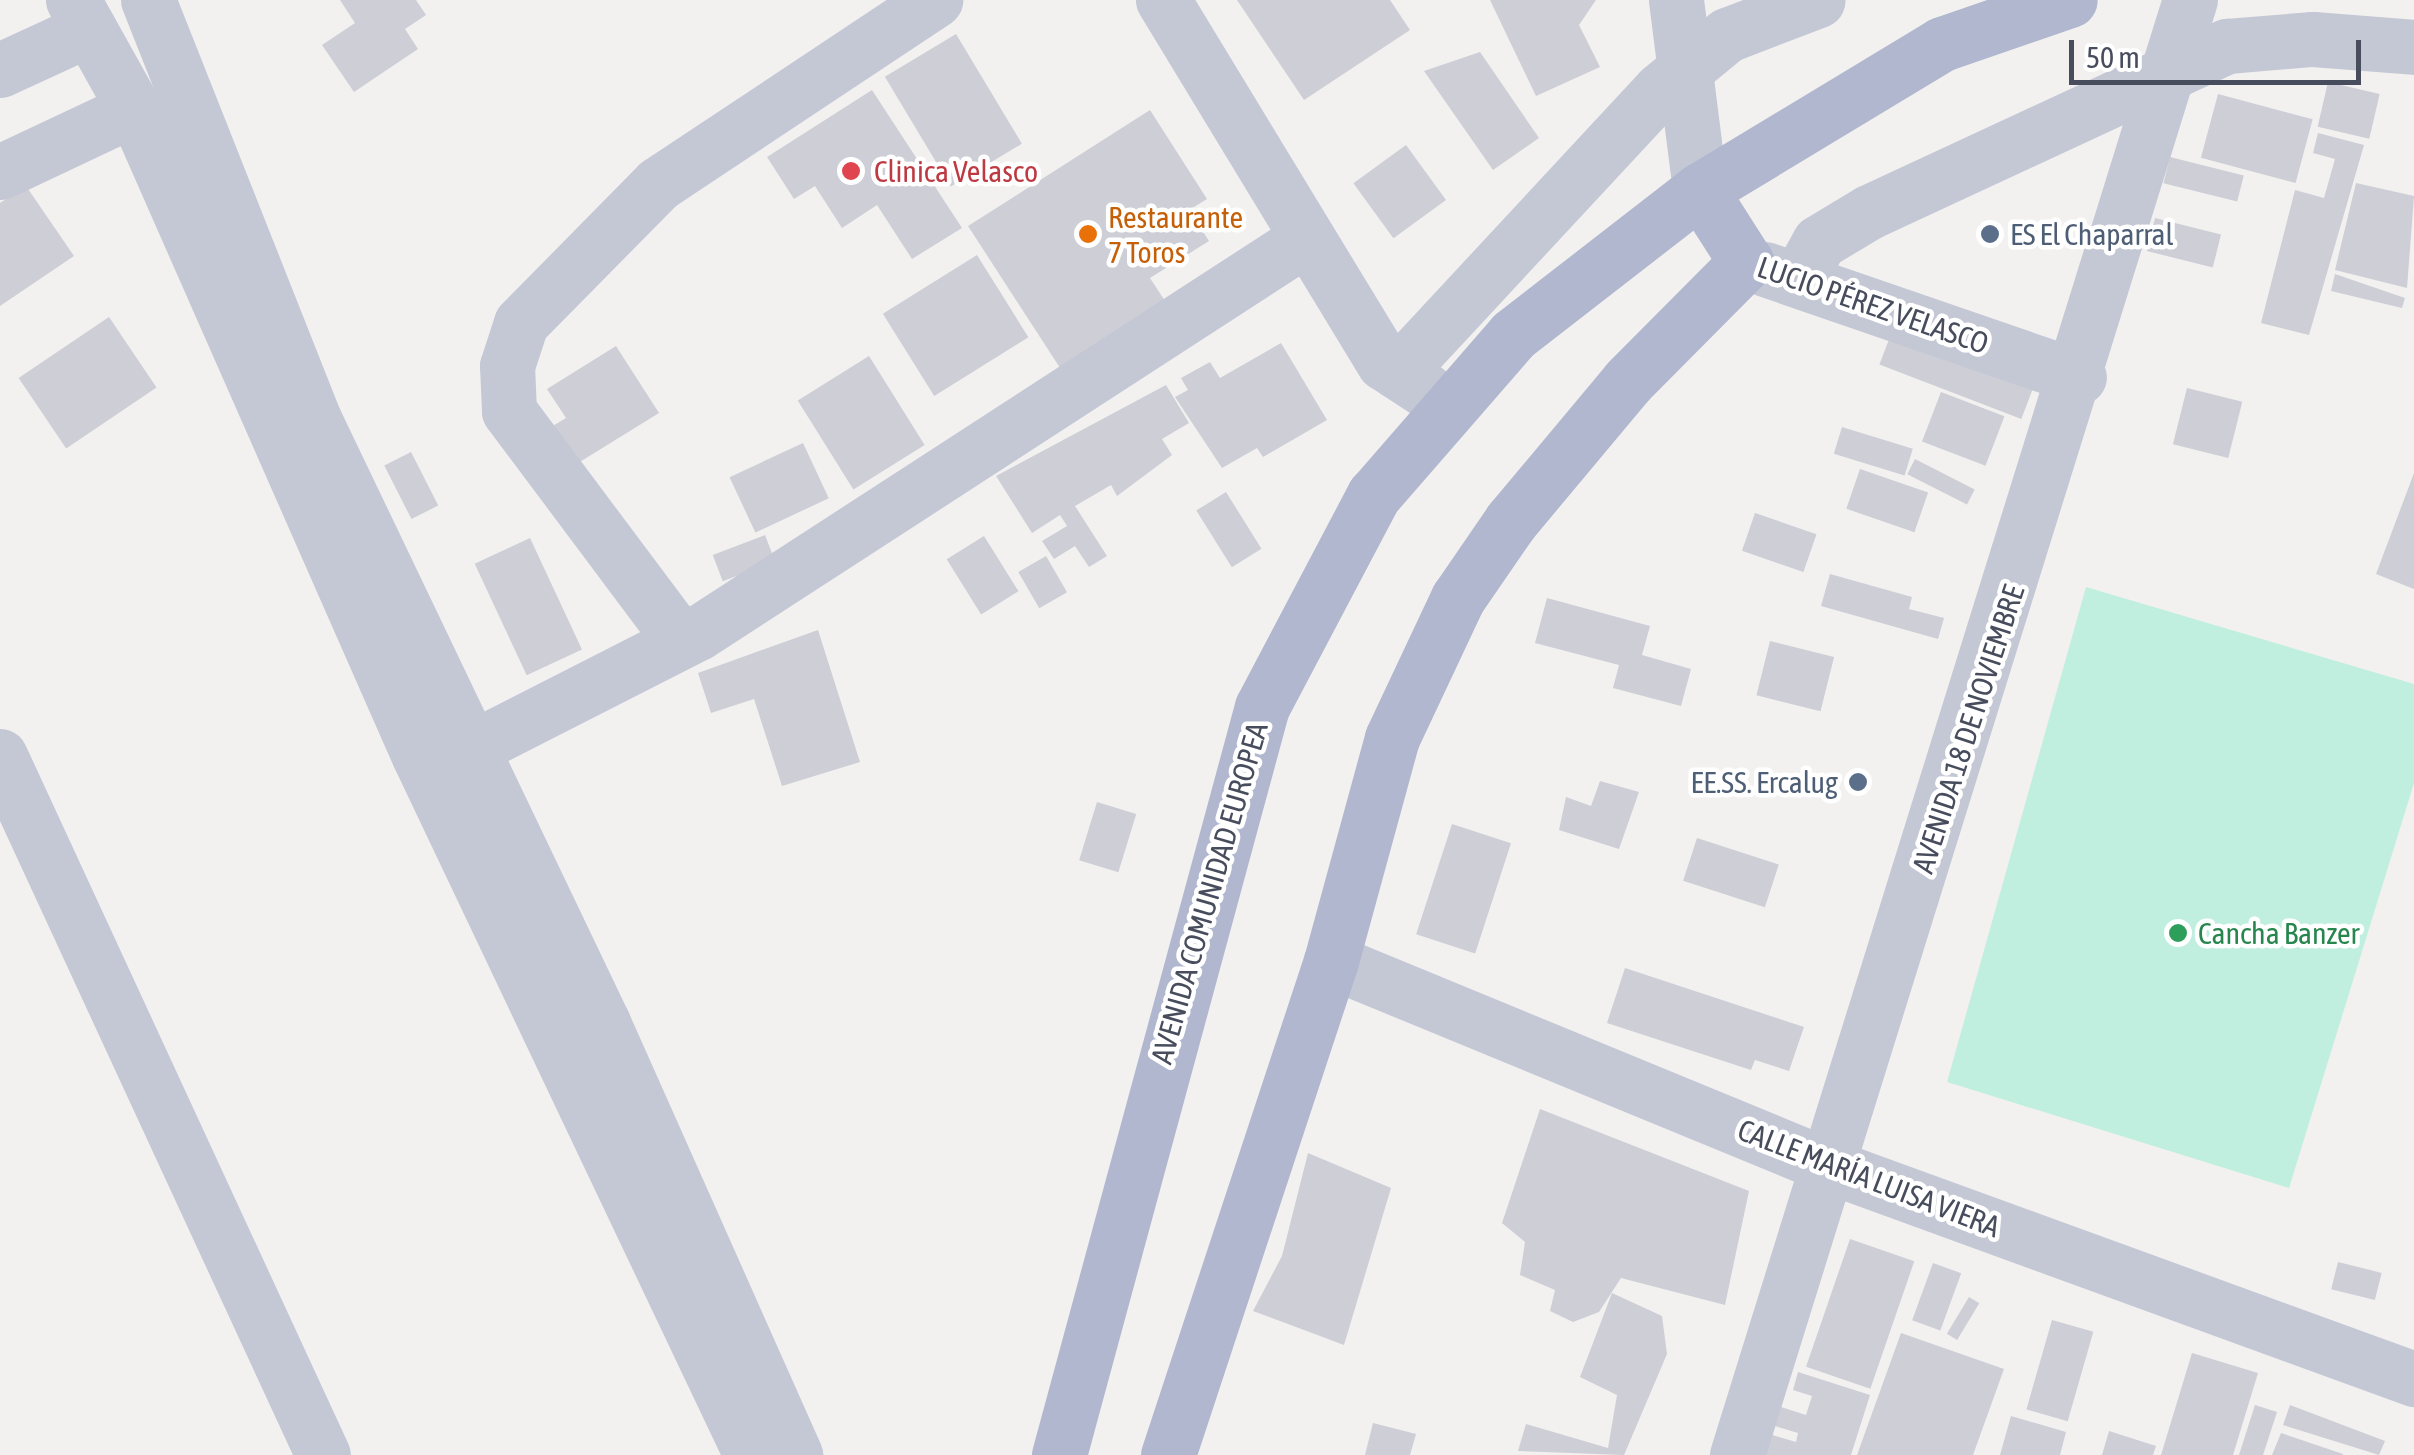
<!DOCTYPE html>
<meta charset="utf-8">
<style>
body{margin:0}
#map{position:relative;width:2414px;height:1455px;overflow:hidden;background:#f2f1f0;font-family:"Asap Condensed",sans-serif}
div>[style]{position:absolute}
.green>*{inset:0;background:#c0efdf}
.building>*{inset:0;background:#cdced6;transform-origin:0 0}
.minor>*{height:55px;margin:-27.5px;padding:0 27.5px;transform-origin:27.5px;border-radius:27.5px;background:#c4c8d5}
.major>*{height:55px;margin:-27.5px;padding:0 27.5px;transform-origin:27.5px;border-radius:27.5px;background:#b0b7ce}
.dots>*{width:28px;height:28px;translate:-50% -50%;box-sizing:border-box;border:5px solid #fff;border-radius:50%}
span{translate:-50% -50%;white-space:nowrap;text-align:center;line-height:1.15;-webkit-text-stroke:9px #fff;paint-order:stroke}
.health-label{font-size:30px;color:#be3a42}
.left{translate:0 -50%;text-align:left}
.food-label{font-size:30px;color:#c56008}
.service-label{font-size:30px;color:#4e5e75}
.right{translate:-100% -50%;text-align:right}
.street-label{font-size:30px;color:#484d5d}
.leisure-label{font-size:30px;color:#27864d}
.scale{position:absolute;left:2069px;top:40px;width:292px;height:45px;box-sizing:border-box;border:5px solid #484d5d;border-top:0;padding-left:12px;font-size:30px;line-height:35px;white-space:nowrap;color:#484d5d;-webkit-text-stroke:8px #fff;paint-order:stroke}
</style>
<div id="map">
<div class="green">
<div style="clip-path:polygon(2086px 587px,2414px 684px,2414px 783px,2289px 1188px,1947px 1082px)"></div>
</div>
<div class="building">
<div style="clip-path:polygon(340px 0,416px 0,426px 15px,405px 29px,418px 49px,354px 92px,322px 45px,355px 23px)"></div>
<div style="clip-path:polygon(1237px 0,1390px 0,1410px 30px,1304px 100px)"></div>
<div style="clip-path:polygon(1490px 0,1596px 0,1579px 25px,1600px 67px,1536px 96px)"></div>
<div style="left:956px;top:34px;width:128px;height:83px;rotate:59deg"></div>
<div style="clip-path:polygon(1480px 52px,1539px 138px,1493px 170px,1424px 71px)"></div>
<div style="left:2328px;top:82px;width:53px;height:46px;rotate:13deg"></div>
<div style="clip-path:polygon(872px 90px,962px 228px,912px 259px,877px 205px,842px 228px,815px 186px,794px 199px,767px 157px)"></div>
<div style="left:2218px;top:94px;width:98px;height:66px;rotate:15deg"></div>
<div style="clip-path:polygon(1150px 110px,1207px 199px,1189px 210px,1209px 241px,1150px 278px,1167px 304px,1062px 371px,968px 226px)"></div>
<div style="clip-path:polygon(2318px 133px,2364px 145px,2309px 335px,2261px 323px,2295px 190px,2324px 198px,2335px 159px,2313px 153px)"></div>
<div style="left:1406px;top:145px;width:68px;height:65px;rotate:54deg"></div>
<div style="left:2170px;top:157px;width:76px;height:27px;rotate:14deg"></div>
<div style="clip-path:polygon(2356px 183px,2414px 196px,2407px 288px,2335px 270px)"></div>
<div style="clip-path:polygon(26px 186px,74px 256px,0 306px,0 203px)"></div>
<div style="left:2155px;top:218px;width:68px;height:34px;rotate:14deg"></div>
<div style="left:977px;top:255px;width:97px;height:111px;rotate:58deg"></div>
<div style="clip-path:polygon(2335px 274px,2405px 298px,2402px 308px,2331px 291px)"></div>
<div style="left:109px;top:317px;width:85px;height:109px;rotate:56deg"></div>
<div style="left:1893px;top:329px;width:152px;height:38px;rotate:21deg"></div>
<div style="clip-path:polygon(1281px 343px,1327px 420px,1263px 457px,1257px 448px,1222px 468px,1175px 397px,1188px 390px,1181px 378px,1210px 362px,1220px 378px)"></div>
<div style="clip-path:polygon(616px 346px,659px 413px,570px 468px,546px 430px,566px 418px,547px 389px)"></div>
<div style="left:869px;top:356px;width:105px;height:84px;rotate:58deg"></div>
<div style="clip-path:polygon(1166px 385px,1189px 423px,1162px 439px,1172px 455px,1117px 496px,1111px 485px,1075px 506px,1107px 556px,1089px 567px,1075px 546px,1054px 559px,1042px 541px,1067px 526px,1060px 515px,1032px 533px,996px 476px)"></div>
<div style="left:2187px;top:388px;width:57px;height:58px;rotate:14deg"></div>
<div style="left:1941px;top:392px;width:68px;height:53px;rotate:21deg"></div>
<div style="left:1842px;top:427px;width:74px;height:28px;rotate:17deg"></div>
<div style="left:803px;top:443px;width:61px;height:81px;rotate:65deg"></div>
<div style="left:411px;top:452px;width:60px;height:30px;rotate:63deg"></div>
<div style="left:1915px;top:459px;width:67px;height:17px;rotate:27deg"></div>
<div style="left:1860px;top:469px;width:72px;height:42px;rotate:19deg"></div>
<div style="clip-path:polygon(2414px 473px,2414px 589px,2376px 574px)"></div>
<div style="left:1226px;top:492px;width:67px;height:35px;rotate:58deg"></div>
<div style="left:1755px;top:513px;width:65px;height:40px;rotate:19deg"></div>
<div style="left:765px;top:535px;width:28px;height:56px;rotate:69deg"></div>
<div style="left:984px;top:536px;width:65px;height:44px;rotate:58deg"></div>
<div style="left:530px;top:538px;width:123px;height:61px;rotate:65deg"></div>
<div style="left:1046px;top:556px;width:42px;height:32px;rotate:60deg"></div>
<div style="clip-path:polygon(1830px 574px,1912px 597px,1909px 609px,1944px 618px,1938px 639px,1821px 606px)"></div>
<div style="clip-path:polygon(1547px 598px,1650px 626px,1642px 655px,1691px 669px,1681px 706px,1613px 688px,1619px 665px,1535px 643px)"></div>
<div style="clip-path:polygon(818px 630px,860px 762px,782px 786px,754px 699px,711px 713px,698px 673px)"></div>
<div style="left:1770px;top:641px;width:66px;height:56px;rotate:14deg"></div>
<div style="clip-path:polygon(1600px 781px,1639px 792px,1619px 849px,1559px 830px,1566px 797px,1591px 806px)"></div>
<div style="left:1097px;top:802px;width:41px;height:61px;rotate:17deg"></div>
<div style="left:1452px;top:824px;width:62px;height:116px;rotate:18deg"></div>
<div style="left:1697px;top:838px;width:86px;height:45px;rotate:18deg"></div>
<div style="clip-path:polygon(1625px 968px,1804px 1027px,1789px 1071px,1755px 1060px,1751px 1070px,1607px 1023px)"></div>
<div style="clip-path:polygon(1540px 1109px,1749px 1191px,1725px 1305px,1621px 1278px,1599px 1312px,1573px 1322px,1550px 1311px,1555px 1290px,1520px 1275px,1525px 1242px,1502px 1223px)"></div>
<div style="clip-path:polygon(1308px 1153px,1391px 1188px,1344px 1345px,1253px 1311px,1282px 1256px)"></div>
<div style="left:1850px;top:1239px;width:68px;height:135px;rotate:19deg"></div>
<div style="left:2338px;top:1262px;width:45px;height:28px;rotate:14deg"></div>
<div style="left:1933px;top:1263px;width:30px;height:61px;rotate:20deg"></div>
<div style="clip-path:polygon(1612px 1293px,1662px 1316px,1667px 1354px,1624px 1455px,1518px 1451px,1526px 1424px,1608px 1448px,1617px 1395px,1580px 1377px)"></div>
<div style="left:1969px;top:1297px;width:12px;height:43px;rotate:31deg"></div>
<div style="left:2052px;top:1320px;width:43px;height:93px;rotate:16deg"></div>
<div style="clip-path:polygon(1901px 1333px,2004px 1369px,1973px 1455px,1857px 1455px)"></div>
<div style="clip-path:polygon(2192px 1353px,2258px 1373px,2233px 1455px,2161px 1455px)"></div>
<div style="clip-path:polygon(1798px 1372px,1870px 1395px,1851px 1455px,1762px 1455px,1769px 1434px,1796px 1442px,1798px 1433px,1775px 1426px,1781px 1407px,1806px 1415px,1812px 1396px,1793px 1390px)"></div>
<div style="clip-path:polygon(2255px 1405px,2277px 1412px,2263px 1455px,2239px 1455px)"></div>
<div style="clip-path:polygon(2290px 1405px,2385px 1441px,2379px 1455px,2283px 1425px)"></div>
<div style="clip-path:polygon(2011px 1416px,2066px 1432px,2060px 1455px,2000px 1455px)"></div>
<div style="clip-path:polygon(1373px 1423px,1416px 1434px,1410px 1455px,1365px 1455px)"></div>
<div style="clip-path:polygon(2109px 1431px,2156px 1446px,2153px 1455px,2102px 1455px)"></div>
<div style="clip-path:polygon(2281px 1433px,2343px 1454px,2343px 1455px,2272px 1455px)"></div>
</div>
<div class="minor">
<div style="left:73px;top:0;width:125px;rotate:60.8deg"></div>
<div style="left:134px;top:109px;width:707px;rotate:66.23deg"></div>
<div style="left:419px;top:756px;width:774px;rotate:64.59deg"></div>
<div style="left:148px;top:0;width:451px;rotate:68.4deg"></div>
<div style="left:314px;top:419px;width:670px;rotate:64.43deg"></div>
<div style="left:603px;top:1023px;width:473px;rotate:66deg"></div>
<div style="left:1163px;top:0;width:425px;rotate:58.7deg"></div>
<div style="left:1384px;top:363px;width:51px;rotate:33.1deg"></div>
<div style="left:1676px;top:0;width:192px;rotate:82.8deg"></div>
<div style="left:0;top:70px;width:98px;rotate:-24.7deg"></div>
<div style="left:0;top:172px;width:148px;rotate:-25.2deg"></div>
<div style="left:1765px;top:269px;width:332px;rotate:19deg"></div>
<div style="left:1798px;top:280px;width:43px;rotate:-61.1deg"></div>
<div style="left:1819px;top:242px;width:58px;rotate:-31deg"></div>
<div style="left:1869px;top:212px;width:395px;rotate:-24.9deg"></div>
<div style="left:2227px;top:46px;width:86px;rotate:-4.7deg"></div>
<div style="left:2313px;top:39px;width:101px;rotate:4.5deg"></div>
<div style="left:1398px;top:372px;width:385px;rotate:-47.1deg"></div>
<div style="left:1660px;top:90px;width:87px;rotate:-39.4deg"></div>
<div style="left:1727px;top:35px;width:97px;rotate:-21deg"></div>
<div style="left:681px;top:641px;width:287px;rotate:-126.8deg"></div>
<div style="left:509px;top:411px;width:45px;rotate:-92.5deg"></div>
<div style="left:507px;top:366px;width:45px;rotate:-72deg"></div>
<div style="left:521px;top:323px;width:195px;rotate:-45.4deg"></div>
<div style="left:658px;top:184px;width:333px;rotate:-33.6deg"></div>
<div style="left:466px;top:751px;width:260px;rotate:-27deg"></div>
<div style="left:698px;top:633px;width:726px;rotate:-32.97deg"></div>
<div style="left:0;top:756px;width:770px;rotate:65.2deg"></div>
<div style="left:1331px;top:961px;width:539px;rotate:22.37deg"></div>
<div style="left:1829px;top:1166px;width:623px;rotate:20.01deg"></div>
<div style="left:1737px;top:1455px;width:1524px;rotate:-72.71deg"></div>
</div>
<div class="major">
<div style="left:1059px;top:1455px;width:775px;rotate:-74.82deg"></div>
<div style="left:1262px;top:707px;width:240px;rotate:-62.2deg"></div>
<div style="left:1374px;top:495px;width:212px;rotate:-49deg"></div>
<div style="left:1513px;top:335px;width:237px;rotate:-37.8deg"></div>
<div style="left:1700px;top:190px;width:283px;rotate:-31.1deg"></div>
<div style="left:1942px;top:44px;width:135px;rotate:-19deg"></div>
<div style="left:1168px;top:1455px;width:520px;rotate:-71.74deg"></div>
<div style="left:1331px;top:961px;width:231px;rotate:-74.7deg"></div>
<div style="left:1392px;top:738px;width:155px;rotate:-64.8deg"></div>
<div style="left:1458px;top:598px;width:93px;rotate:-55.5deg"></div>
<div style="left:1511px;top:521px;width:182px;rotate:-50.1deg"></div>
<div style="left:1628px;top:381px;width:168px;rotate:-45.2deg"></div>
<div style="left:1746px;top:262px;width:85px;rotate:-122.6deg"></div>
</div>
<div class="dots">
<div style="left:851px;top:171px;background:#e0444e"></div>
<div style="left:1088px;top:234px;background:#e8710a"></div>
<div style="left:1990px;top:234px;background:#5c6f8a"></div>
<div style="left:1858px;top:782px;background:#5c6f8a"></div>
<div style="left:2178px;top:933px;background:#2e9e5b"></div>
</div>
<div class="health-label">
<span class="left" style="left:874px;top:171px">Clinica Velasco</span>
</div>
<div class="food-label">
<span class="left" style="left:1108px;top:234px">Restaurante<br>7 Toros</span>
</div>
<div class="service-label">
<span class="left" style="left:2010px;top:234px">ES El Chaparral</span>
<span class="right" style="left:1838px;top:782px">EE.SS. Ercalug</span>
</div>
<div class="street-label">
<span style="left:1873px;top:305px;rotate:19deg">LUCIO PÉREZ VELASCO</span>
<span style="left:1968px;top:729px;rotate:-72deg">AVENIDA 18 DE NOVIEMBRE</span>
<span style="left:1209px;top:893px;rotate:-74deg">AVENIDA COMUNIDAD EUROPEA</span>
<span style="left:1869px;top:1178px;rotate:21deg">CALLE MARÍA LUISA VIERA</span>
</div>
<div class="leisure-label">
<span class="left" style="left:2198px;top:933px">Cancha Banzer</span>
</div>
<div class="scale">50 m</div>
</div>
